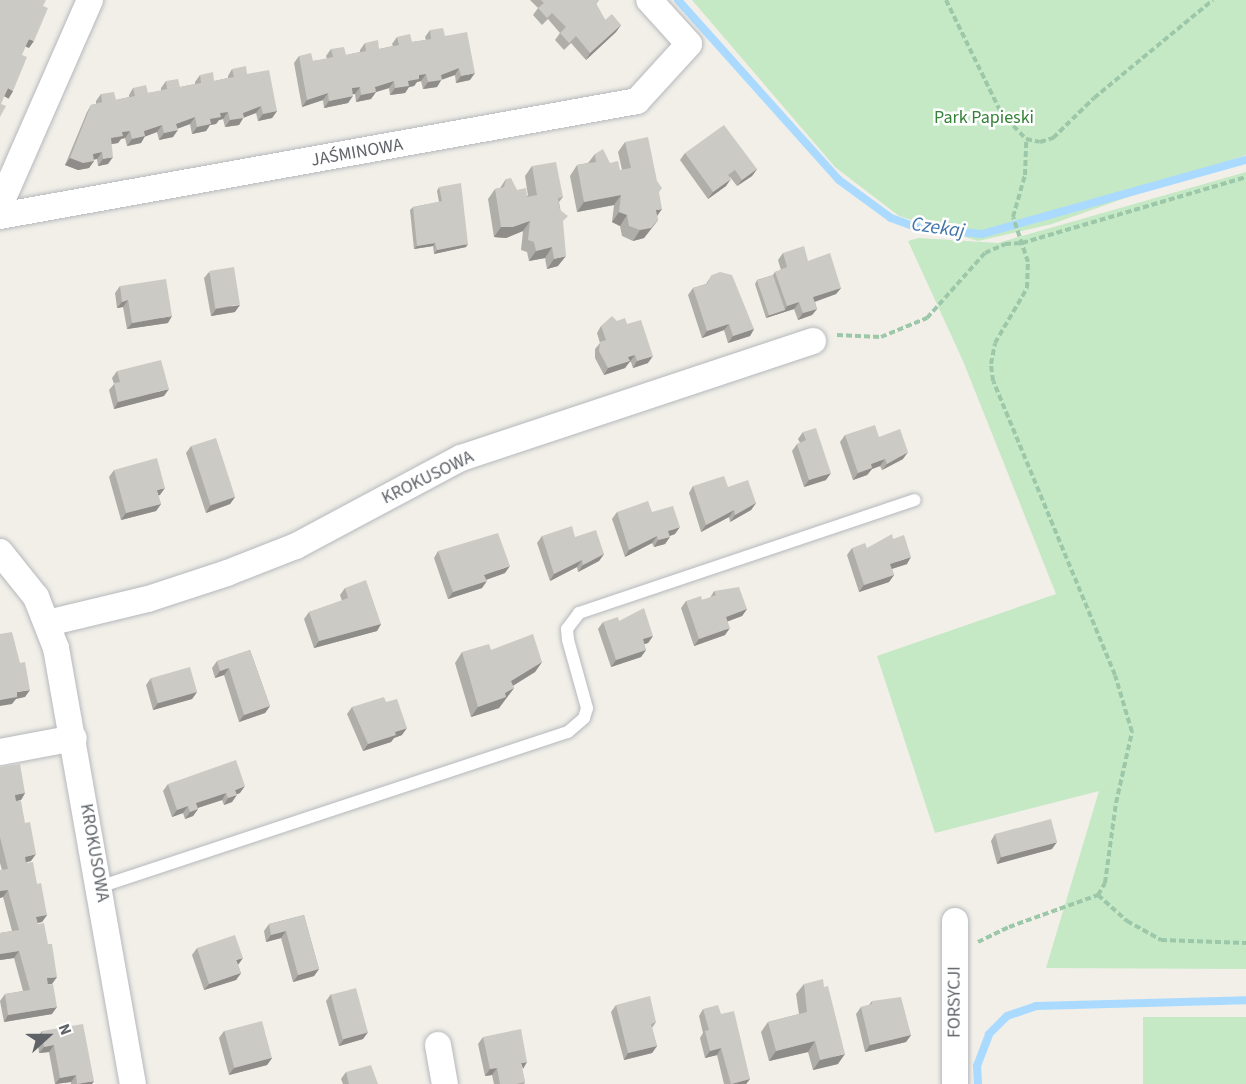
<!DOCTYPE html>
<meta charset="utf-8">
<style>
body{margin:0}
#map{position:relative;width:1246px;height:1084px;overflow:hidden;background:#f1efe8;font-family:"Source Sans 3",sans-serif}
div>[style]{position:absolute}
.green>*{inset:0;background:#c5e8c5;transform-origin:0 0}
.stream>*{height:8px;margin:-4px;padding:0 4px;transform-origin:4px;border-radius:4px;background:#aadaff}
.path>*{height:4px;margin-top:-2px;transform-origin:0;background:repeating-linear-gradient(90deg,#9cc7a9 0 6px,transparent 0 9px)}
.roads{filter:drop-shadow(0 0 2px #b5b8bc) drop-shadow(0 0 2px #b5b8bc)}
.service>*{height:12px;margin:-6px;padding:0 6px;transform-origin:6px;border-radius:6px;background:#fff}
.minor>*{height:26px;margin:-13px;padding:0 13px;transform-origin:13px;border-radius:13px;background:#fff}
.wall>*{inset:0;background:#afaea9}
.shaded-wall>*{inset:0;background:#8f8d8a;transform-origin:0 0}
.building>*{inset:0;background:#cccac5;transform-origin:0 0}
span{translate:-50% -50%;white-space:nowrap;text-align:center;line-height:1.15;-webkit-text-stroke:5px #fff;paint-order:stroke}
.park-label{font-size:18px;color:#348238}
.street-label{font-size:18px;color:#5f6368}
.water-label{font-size:20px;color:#4174aa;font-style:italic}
.north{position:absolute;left:18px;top:1006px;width:60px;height:60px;-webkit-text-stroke:4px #fff;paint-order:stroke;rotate:69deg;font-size:16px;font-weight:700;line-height:24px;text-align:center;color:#5f6368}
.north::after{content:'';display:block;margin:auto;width:21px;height:27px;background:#5f6368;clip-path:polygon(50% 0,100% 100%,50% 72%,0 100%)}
</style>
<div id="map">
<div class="green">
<div style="clip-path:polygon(692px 0,1246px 0,1246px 155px,1052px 224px,978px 241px,899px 216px,835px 167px)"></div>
<div style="clip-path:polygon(1246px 172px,1246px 969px,1046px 968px,1099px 791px,935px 833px,877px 656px,1056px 594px,963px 361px,908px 241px,919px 238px,998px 243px)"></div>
<div style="left:1143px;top:1017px;width:103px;height:68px"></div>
</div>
<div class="stream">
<div style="left:678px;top:0;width:241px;rotate:48.2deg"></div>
<div style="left:839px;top:180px;width:64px;rotate:36.2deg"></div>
<div style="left:891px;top:218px;width:27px;rotate:20deg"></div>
<div style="left:916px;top:227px;width:66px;rotate:6.1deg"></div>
<div style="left:982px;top:234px;width:274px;rotate:-15.7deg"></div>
<div style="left:978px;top:1084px;width:18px;rotate:-93deg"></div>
<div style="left:977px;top:1066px;width:34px;rotate:-69deg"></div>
<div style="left:989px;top:1034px;width:25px;rotate:-45deg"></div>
<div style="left:1007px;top:1016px;width:31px;rotate:-19deg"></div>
<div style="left:1036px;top:1006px;width:210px;rotate:-1.6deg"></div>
</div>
<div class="path">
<div style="left:946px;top:0;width:126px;rotate:64deg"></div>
<div style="left:1001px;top:113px;width:36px;rotate:46deg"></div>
<div style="left:837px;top:335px;width:44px;rotate:2.6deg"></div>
<div style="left:881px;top:337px;width:50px;rotate:-22.4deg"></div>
<div style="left:927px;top:318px;width:87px;rotate:-48.3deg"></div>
<div style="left:985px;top:253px;width:22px;rotate:-24deg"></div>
<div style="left:1005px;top:244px;width:17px;rotate:-3deg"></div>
<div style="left:1022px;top:243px;width:234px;rotate:-16.4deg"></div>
<div style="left:1098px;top:895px;width:39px;rotate:42deg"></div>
<div style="left:1127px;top:921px;width:39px;rotate:29deg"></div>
<div style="left:1161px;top:940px;width:85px;rotate:2deg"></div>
<div style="left:978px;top:942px;width:34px;rotate:-26deg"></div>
<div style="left:1009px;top:927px;width:95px;rotate:-19.8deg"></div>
<div style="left:1098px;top:895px;width:14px;rotate:-60deg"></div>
<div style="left:1105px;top:883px;width:81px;rotate:-82.2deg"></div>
<div style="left:1116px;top:803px;width:73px;rotate:-77.3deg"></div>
<div style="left:1132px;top:732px;width:59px;rotate:-106.6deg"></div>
<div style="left:1115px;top:675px;width:318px;rotate:-112.5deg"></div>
<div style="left:993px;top:381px;width:17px;rotate:-97deg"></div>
<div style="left:991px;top:364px;width:21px;rotate:-79deg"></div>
<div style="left:995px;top:343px;width:64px;rotate:-59.8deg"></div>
<div style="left:1027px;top:288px;width:26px;rotate:-88deg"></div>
<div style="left:1028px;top:262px;width:47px;rotate:-108.4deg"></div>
<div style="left:1013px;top:217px;width:44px;rotate:-74.1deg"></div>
<div style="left:1025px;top:175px;width:36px;rotate:-88deg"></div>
<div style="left:1026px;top:139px;width:14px;rotate:12deg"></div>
<div style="left:1040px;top:142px;width:14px;rotate:-17deg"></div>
<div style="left:1053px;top:138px;width:57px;rotate:-44.3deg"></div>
<div style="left:1094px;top:98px;width:154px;rotate:-39.5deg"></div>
</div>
<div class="roads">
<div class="service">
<div style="left:99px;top:887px;width:494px;rotate:-18.3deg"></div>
<div style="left:568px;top:732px;width:21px;rotate:-41deg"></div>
<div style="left:584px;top:718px;width:10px;rotate:-73deg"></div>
<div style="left:587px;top:708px;width:71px;rotate:-105.6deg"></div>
<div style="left:568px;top:640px;width:11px;rotate:-95deg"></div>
<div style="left:567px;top:629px;width:20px;rotate:-53deg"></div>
<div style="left:579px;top:613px;width:354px;rotate:-18.6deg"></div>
</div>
<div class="minor">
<div style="left:0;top:205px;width:224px;rotate:-66.3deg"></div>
<div style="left:0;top:216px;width:647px;rotate:-10.23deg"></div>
<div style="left:637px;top:101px;width:77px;rotate:-47.6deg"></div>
<div style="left:689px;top:44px;width:59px;rotate:-132.3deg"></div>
<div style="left:0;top:552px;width:58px;rotate:51.3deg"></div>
<div style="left:36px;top:597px;width:55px;rotate:68.6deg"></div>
<div style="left:56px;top:648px;width:443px;rotate:80deg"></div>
<div style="left:48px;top:623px;width:103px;rotate:-13.5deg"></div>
<div style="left:148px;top:599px;width:83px;rotate:-18.2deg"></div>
<div style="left:227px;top:573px;width:74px;rotate:-21.4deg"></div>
<div style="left:296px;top:546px;width:187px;rotate:-28.1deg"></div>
<div style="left:461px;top:458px;width:371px;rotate:-18.4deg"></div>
<div style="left:0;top:752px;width:75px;rotate:-10.7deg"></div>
<div style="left:438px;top:1045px;width:40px;rotate:80deg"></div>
<div style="left:955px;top:1084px;width:163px;rotate:-90deg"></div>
</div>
</div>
<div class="wall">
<div style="clip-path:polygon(530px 0,599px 0,596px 4px,605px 20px,621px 25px,616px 32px,586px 60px,571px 43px,564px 50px,555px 40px,560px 33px,548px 19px,542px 25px,533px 15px,538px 8px)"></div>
<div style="clip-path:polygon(430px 30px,445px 36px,470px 80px,456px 83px,455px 75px,442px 79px,437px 87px,423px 89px,421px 81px,417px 82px,414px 86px,409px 87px,405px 93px,390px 95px,389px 88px,376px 92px,371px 99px,356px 102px,355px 94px,353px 94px,348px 103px,324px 108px,323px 100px,302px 107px,294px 63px,299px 56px,313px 61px,327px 59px,326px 56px,331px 49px,346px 55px,360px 52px,360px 50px,365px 43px,379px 49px,393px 46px,392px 44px,397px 37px,412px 42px,426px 40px,425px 37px)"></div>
<div style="clip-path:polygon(232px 69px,247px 74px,277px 111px,272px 118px,258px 121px,256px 113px,244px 117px,239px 125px,225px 127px,223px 119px,219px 120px,216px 124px,210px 125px,206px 131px,192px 134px,190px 124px,177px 129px,173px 137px,159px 140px,157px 132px,145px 136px,141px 143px,127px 146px,125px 138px,121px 139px,118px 143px,111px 144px,108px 164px,98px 166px,97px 159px,94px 159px,94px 161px,89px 168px,78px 170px,65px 165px,87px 112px,91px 105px,96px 104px,96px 101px,101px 94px,116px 100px,129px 97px,129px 95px,133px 88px,148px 93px,161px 91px,161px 88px,166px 81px,180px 87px,195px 84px,195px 82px,200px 75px,214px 81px,228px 78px,228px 76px)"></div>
<div style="clip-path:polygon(625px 142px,659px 193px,657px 216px,658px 220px,644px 238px,633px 241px,622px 236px,620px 226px,612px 222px,614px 205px,577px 212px,570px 176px,577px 165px,588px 163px,595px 154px,610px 163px,620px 170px,622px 170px,618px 152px)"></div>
<div style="clip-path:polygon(685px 153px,757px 169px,752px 176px,737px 186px,730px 177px,726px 186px,708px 199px,680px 160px)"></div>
<div style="clip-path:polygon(532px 166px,563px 197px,559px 202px,563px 224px,558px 266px,547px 269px,545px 258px,529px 261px,527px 252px,521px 250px,523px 231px,506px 238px,494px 237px,488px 199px,495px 189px,500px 188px,506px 179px,517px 190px,528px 196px,525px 176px)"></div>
<div style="clip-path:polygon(439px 187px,466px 247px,434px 254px,433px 246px,414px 249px,410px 210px,413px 207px,439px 202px,437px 191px)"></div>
<div style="clip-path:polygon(783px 253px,808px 261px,841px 288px,836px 294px,815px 302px,817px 309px,812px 315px,798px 320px,794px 309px,766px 318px,755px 284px,757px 280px,773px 275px,775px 272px,781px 270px,778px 260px)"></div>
<div style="clip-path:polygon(209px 272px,235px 312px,211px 316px,204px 278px)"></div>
<div style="clip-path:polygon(712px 275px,754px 329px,750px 336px,728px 343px,724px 330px,702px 338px,688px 295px,693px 288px,706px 284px)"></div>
<div style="clip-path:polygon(120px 286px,168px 323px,127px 329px,123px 307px,117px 308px,115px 293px)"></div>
<div style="clip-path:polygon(617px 321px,627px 324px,648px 363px,633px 368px,631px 362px,629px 362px,625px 368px,604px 375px,595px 358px,595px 349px,600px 343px,597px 333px,601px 326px)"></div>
<div style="clip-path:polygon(117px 371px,164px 396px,114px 409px,109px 390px,114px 384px,112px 378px)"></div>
<div style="clip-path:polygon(803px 432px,826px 480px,804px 487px,792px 451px,797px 444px,800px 443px,798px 439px)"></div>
<div style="clip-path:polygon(845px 435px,879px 437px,903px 459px,882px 470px,880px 466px,872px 469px,867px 475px,853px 480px,840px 442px)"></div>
<div style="clip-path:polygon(191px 446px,235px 497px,230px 504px,206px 513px,186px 453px)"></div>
<div style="clip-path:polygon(114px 470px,160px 495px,158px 495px,161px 504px,156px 511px,121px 520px,109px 477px)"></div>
<div style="clip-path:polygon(693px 486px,728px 487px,756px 503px,751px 510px,730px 522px,729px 517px,701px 532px,689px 493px)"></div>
<div style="clip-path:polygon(617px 512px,652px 512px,675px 534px,670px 536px,665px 544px,654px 547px,652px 543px,625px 557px,612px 519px)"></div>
<div style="clip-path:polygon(542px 536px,575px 537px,604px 554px,599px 561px,578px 572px,577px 567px,550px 581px,537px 543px)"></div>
<div style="clip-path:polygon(852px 548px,907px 564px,892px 569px,894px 575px,889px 582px,859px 592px,847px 555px)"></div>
<div style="clip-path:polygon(438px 551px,505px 573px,486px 580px,482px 588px,448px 599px,434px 558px)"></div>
<div style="clip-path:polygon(345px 588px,381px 624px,377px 631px,314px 648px,304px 619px,309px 612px,342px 601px,340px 595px)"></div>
<div style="clip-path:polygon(714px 591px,747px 609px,742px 616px,728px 621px,725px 635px,694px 646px,681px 608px,686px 601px,702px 600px,710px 598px)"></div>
<div style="clip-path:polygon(603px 622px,653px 636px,648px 643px,644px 644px,646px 650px,641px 657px,611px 667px,598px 629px)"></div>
<div style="clip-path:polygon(250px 650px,270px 706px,265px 713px,239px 722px,224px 675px,215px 678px,212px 668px,217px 661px)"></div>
<div style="clip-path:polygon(491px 650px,542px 662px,535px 672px,513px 686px,514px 688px,499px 708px,471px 717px,455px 663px,462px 652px)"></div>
<div style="clip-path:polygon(151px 678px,197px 692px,192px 699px,153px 710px,146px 685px)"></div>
<div style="clip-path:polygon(386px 702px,402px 735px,394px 738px,391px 742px,363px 751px,347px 714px,352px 707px)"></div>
<div style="clip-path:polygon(0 767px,25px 793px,21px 800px,16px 801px,31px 861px,26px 862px,37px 884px,47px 915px,42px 922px,37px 923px,52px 984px,48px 984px,52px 1014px,4px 1022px,0 1001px,5px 994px,23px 991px,14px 958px,0 960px,0 933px,12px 931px,3px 897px,0 898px,0 870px,2px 870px,0 863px)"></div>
<div style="clip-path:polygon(168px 784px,240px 793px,236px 794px,232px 802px,224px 805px,222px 800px,198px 808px,198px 809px,193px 816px,185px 819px,183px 813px,172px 817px,163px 791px)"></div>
<div style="clip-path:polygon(995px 834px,1052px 849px,997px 864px,991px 841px)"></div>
<div style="clip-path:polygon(304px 915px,319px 969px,314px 976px,293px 982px,281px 938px,266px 942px,264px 931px,269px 924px)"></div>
<div style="clip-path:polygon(197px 948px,238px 965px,241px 973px,236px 980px,204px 990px,192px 955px)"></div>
<div style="clip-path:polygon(804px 984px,838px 1064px,813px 1070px,808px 1052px,769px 1061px,761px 1032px,768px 1022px,799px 1014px,796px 994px)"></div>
<div style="clip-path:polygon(331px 994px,368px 1032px,363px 1039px,339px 1046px,326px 1001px)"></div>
<div style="clip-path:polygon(872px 1001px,911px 1035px,906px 1042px,865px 1052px,856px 1014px,861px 1007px,869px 1005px)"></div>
<div style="clip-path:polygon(616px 1005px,656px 1022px,652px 1028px,657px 1046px,652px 1053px,624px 1060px,611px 1012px)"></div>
<div style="clip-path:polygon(703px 1009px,721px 1014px,750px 1079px,746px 1084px,724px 1084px,717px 1055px,705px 1058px,700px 1038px,703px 1033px,699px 1016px)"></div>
<div style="clip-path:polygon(42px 1031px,92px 1084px,71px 1084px,71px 1082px,55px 1084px,49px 1052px,39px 1053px,37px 1037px)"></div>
<div style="clip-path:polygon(224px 1031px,272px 1058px,267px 1065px,229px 1075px,219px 1038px)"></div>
<div style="clip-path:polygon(483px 1037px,522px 1069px,525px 1082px,524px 1084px,494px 1084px,492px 1075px,485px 1076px,478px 1044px)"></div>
<div style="clip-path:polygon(346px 1072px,378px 1084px,343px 1084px,341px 1079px)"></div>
</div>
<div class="shaded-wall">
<div style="clip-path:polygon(621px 25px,616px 32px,586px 60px,590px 53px)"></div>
<div style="clip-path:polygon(29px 39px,34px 41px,29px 48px,24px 46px)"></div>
<div style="clip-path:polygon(459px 68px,455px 75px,441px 80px,437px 87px,423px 89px,428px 82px,441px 75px)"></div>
<div style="clip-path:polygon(475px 73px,470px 80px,456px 83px,461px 76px)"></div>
<div style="clip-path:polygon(426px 74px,421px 81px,417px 82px,414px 86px,409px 87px,405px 93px,390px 95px,395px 88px,408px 81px,419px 75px)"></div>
<div style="clip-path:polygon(394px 81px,389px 88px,376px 92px,371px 99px,356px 102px,361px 95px,375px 87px)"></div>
<div style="clip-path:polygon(360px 87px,355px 94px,347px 95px,352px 88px)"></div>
<div style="left:8px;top:88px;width:6px;height:9px;rotate:31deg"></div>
<div style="clip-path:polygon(328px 93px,323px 100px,302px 107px,307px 100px)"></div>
<div style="clip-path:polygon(353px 96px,348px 103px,324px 108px,329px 101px)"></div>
<div style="clip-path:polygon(261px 106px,256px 113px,243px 118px,239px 125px,225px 127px,230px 120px,243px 113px)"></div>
<div style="clip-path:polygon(277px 111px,272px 118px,258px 121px,263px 114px)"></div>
<div style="clip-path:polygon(228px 112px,223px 119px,219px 120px,216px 124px,210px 125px,206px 131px,192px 134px,197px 127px,210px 119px,220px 113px)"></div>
<div style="clip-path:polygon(195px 117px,190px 124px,171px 131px,176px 124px)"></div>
<div style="clip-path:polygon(162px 125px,157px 132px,144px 137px,145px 136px,141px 143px,127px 146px,132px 139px,144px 131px)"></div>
<div style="clip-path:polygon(178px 130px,173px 137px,159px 140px,164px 133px)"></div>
<div style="clip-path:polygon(130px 131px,125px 138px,121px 139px,118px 143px,106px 145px,111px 138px,122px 132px)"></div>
<div style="clip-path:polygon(102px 152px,97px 159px,88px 161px,93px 154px)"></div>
<div style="clip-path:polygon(113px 157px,108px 164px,98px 166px,103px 159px)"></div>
<div style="clip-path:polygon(70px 158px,94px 161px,89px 168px,78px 170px,65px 165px)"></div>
<div style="clip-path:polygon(757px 169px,752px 176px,737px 186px,742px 180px)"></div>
<div style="clip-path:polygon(731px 179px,726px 186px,708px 199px,713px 192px)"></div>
<div style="clip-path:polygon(621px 195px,614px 205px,577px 212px,584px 202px)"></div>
<div style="clip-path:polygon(662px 209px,655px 219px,656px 210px)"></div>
<div style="clip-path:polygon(619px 212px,627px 215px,620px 226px,612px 222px)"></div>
<div style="clip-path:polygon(658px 220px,644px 238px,633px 241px,640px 230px)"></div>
<div style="clip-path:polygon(530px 221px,523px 231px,506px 238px,494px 237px,501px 227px)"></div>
<div style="clip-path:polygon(435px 243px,433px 246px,414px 249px,417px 246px)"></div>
<div style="clip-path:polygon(468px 244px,466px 247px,434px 254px,437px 250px)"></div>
<div style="clip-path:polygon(552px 247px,545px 258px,529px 261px,536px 251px)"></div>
<div style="clip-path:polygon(566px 256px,558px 266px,547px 269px,554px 259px)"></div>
<div style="clip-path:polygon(841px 288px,836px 294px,808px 304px,813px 297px)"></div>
<div style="clip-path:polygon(128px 300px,123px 307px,117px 308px,122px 302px)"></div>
<div style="clip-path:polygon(799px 302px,794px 309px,766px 318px,769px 315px,785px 310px,787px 306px)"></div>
<div style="clip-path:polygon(240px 305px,235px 312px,211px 316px,216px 309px)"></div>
<div style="clip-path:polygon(817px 309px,812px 315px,798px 320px,803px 313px)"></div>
<div style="clip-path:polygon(172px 316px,168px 323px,127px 329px,132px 323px)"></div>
<div style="clip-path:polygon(729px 324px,724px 330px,702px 338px,707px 331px)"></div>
<div style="clip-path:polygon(754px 329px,750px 336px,728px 343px,733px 336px)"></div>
<div style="clip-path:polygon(635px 355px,625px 368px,604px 375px,608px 368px,628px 357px)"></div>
<div style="clip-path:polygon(653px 356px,648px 363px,633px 368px,637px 361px)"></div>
<div style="clip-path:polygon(169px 389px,164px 396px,114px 409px,118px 402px)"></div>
<div style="clip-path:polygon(908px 452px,903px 459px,882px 470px,887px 464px)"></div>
<div style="clip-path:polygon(885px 459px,880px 466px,872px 469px,867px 475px,853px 480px,858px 473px,871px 464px)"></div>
<div style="clip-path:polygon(831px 473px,826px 480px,804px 487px,809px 480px)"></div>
<div style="clip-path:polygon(165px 488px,160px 495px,152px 497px,157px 490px)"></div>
<div style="clip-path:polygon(235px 497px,230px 504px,206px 513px,210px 506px)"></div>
<div style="clip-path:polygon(756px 503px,751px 510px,730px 522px,735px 515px)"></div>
<div style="clip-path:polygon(161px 504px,156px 511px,121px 520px,126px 513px)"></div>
<div style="clip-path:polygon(734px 510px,729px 517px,701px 532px,706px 525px)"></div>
<div style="clip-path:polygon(680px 527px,675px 534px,663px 538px,668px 531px)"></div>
<div style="clip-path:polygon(657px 536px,652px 543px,625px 557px,629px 550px)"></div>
<div style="clip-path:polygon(670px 537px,665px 544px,654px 547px,658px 540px)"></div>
<div style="clip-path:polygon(604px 554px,599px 561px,578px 572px,583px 565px)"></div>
<div style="clip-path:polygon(911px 557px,907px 564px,885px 571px,890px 564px)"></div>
<div style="clip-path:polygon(582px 560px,577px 567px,550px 581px,554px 574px)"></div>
<div style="clip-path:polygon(510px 566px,505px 573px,480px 582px,484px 575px)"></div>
<div style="clip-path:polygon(894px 575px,889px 582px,859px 592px,864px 585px)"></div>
<div style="clip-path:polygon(487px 581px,482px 588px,448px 599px,453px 592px)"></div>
<div style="clip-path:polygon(747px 609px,742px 616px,721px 624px,726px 617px)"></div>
<div style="clip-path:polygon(381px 624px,377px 631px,314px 648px,319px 641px)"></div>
<div style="clip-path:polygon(730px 628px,725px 635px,694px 646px,699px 639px)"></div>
<div style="clip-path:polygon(653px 636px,648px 643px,638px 646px,643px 639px)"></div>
<div style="clip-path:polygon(646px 650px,641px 657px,611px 667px,616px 660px)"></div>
<div style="clip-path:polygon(542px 662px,535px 672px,504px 691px,511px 681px)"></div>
<div style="clip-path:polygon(229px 668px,224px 675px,215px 678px,220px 671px)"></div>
<div style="clip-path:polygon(514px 688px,499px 708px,471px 717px,478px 707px)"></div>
<div style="clip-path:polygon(30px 690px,25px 697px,16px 699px,12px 704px,0 706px,0 700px,17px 692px)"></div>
<div style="clip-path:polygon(197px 692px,192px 699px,153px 710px,158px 703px)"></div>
<div style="clip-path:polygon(270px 706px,265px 713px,239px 722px,244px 715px)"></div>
<div style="clip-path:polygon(407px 728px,402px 735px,394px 738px,391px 742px,363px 751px,368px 744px,395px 732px)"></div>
<div style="clip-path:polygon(245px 786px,240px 793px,230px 797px,235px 790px)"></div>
<div style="clip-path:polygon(25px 793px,21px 800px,10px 802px,15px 795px)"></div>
<div style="clip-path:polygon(226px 793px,222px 800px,191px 810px,196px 803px)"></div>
<div style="clip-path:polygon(237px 795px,232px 802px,224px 805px,228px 798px)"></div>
<div style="clip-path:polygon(188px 806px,183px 813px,172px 817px,177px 810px)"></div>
<div style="clip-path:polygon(198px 809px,193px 816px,185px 819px,190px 812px)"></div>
<div style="clip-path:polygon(1057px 842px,1052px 849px,997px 864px,1001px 857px)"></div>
<div style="clip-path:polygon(36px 854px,31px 861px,20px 864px,25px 857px)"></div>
<div style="clip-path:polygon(8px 890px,3px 897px,0 898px,0 891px)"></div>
<div style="clip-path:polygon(47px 915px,42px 922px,31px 924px,36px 917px)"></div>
<div style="clip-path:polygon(286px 931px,281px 938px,266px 942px,271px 935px)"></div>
<div style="clip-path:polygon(19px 951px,14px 958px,0 960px,0 954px)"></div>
<div style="clip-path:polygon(243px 958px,238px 965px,236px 960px)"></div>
<div style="clip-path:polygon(319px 969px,314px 976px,293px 982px,298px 975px)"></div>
<div style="clip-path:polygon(241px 973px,236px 980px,204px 990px,209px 984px)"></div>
<div style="clip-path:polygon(57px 977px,52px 984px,42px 985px,47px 978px)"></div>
<div style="clip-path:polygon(57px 1007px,52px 1014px,4px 1022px,8px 1015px)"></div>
<div style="clip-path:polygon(368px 1032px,363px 1039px,339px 1046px,344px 1039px)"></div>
<div style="clip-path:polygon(911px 1035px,906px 1042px,865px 1052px,870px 1045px)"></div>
<div style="clip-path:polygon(815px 1041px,808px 1052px,769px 1061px,776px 1051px)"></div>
<div style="clip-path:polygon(54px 1045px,49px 1052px,39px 1053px,44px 1047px)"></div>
<div style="clip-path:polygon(657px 1046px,652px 1053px,624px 1060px,628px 1053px)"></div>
<div style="clip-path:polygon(721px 1048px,717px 1055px,705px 1058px,710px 1051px)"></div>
<div style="clip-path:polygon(845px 1054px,838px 1064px,813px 1070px,820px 1060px)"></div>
<div style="clip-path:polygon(272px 1058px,267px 1065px,229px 1075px,234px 1068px)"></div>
<div style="clip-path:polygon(527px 1062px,523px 1069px,521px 1063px)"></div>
<div style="clip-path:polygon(497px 1068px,492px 1075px,485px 1076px,490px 1069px)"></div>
<div style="clip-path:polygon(76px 1075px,71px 1082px,55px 1084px,60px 1078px)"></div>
<div style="clip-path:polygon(750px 1079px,746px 1084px,732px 1084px)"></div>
<div style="clip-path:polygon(94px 1081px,92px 1084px,77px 1084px)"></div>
</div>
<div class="building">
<div style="clip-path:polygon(0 0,46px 0,43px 6px,48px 8px,34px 41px,29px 39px,25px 48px,22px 55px,27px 57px,13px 91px,8px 88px,1px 104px,6px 106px,0 117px)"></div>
<div style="clip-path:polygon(541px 0,599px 0,596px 3px,605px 20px,612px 14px,621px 25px,590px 53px,576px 36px,569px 43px,560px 33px,566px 27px,552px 13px,547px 18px,538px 8px,544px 3px)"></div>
<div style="clip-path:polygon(443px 28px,445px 36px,467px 32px,475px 73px,461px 76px,459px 68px,441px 75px,442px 80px,428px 82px,426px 74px,419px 75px,419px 79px,408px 81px,409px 86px,395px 88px,394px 81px,375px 87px,376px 92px,361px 95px,360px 87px,352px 88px,353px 96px,329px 101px,328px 93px,307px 100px,299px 56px,311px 53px,313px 61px,333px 57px,331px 49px,344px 47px,346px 55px,366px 51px,365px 43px,378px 40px,379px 49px,399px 45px,397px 37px,410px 34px,412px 42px,431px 39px,430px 30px)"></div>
<div style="clip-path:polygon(246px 66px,247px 74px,269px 70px,277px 111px,263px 114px,261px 106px,243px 113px,244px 118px,230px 120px,228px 112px,220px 113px,221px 117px,210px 119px,211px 124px,197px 127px,195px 117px,176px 124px,178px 130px,164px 133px,162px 125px,144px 131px,145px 136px,132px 139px,130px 131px,122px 132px,123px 136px,111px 138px,113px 157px,103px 159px,102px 152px,93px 154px,94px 161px,83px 163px,70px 158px,91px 105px,102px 102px,101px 94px,114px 92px,116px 100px,135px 96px,133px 88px,146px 85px,148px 93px,167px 89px,166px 81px,178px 79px,180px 87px,201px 83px,200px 75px,213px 72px,214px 81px,234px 77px,232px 69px)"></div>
<div style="clip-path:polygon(724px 125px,757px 169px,742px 180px,735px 170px,728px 175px,731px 179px,713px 192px,685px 153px)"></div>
<div style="clip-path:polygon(648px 137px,657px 181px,662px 188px,659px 192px,662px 209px,656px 210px,658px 220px,651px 228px,640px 230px,629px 226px,627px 215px,619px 212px,621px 195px,584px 202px,577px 165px,596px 162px,595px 154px,603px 149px,610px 163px,618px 161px,620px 170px,631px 168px,625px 142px)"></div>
<div style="clip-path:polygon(556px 162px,563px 197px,558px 198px,560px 210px,568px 216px,563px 221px,566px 256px,554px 259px,552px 247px,536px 251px,534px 242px,528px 240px,530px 221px,513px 227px,501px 227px,495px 189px,504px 187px,506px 179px,511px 178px,517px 190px,526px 188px,527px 197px,537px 195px,532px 166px)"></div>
<div style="clip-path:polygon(461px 183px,468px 244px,437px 250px,435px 243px,417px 246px,413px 207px,442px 201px,439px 187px)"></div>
<div style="clip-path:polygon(804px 246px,808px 261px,830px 253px,841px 288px,813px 297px,817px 309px,803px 313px,799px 302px,787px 306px,775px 272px,787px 267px,783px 253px)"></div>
<div style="left:234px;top:267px;width:38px;height:25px;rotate:81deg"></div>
<div style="clip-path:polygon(720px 272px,732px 275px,754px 329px,733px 336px,729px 324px,707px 331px,693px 288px,707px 284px,712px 275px)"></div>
<div style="left:773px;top:275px;width:37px;height:17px;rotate:71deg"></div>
<div style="clip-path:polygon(166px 279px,172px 316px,132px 323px,128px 300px,122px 302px,120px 286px)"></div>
<div style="clip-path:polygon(612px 316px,617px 321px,625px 318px,627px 324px,641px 320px,653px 356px,637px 361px,635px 355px,628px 357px,630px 361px,608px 368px,599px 351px,600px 342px,606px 340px,601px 326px)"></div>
<div style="clip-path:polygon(161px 360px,169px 389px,118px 402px,114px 383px,120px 382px,117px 371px)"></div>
<div style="clip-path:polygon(875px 425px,879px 437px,900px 429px,908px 452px,887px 464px,885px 459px,871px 464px,872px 468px,858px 473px,845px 435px)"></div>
<div style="clip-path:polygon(816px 428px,831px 473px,809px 480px,797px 444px,806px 440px,803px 432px)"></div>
<div style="left:216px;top:438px;width:62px;height:26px;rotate:72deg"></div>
<div style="clip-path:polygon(157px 458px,165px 488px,157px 490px,161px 504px,126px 513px,114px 470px)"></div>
<div style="clip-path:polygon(724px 476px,728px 487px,748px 480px,756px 503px,735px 515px,734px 510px,706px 525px,693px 486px)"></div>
<div style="clip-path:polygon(648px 501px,652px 512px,673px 506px,680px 527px,668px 531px,670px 537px,658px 540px,657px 536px,629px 550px,617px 512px)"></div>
<div style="clip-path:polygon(572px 526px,575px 537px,596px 530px,604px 554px,583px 565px,582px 560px,554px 574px,542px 536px)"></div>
<div style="clip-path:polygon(498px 533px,510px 566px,484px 575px,487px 581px,453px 592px,438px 551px)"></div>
<div style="clip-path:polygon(892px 534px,893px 539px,904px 535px,911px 557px,890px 564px,894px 575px,864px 585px,852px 548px,865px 543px,867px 548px)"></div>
<div style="clip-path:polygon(366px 580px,381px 624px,319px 641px,309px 612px,348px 598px,345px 588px)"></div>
<div style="clip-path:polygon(739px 587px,747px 609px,726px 617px,730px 628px,699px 639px,686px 601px,701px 596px,702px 600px,716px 595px,714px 591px)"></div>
<div style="clip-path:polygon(644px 608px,653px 636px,643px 639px,646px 650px,616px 660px,603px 622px,618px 617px,619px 621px)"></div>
<div style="clip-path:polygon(12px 632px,20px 663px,25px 662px,30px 690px,17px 692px,17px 697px,0 700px,0 634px)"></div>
<div style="clip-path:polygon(533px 634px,542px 662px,511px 681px,514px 688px,505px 693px,506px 697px,478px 707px,462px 652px,489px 644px,491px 650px)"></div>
<div style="clip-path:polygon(250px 650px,270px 706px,244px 715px,229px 668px,220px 671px,217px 661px)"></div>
<div style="left:190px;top:667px;width:26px;height:41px;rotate:74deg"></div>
<div style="clip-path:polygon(384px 697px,386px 702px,397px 699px,407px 728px,395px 732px,396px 735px,368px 744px,352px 707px)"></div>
<div style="clip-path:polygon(236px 760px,245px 786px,235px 790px,237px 795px,228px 798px,226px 793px,196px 803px,198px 809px,190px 812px,188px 806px,177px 810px,168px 784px)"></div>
<div style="clip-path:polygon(20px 764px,25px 793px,15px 795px,16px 801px,21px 801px,25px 823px,30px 822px,36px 854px,25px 857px,26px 863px,33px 862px,37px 884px,41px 883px,47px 915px,36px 917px,38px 924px,44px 923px,48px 944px,52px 944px,57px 977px,47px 978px,48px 985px,53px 984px,57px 1007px,8px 1015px,5px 994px,30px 990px,19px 951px,0 954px,0 933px,19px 930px,8px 890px,0 891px,0 870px,8px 869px,0 837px,0 767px)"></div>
<div style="left:1051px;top:819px;width:24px;height:58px;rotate:75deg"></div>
<div style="clip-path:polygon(304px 915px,319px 969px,298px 975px,286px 931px,271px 935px,269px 924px)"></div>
<div style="clip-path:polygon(235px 935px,243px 958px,236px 960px,241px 973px,209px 984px,197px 948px)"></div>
<div style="clip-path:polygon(823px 979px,824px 987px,828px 986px,845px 1054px,820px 1060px,815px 1041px,776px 1051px,768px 1022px,807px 1012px,804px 984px)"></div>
<div style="left:356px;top:988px;width:46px;height:26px;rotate:75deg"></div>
<div style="clip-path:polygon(650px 996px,656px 1022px,651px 1024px,657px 1046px,628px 1053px,616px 1005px)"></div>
<div style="clip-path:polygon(901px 997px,911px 1035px,870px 1045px,861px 1007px,872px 1004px,872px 1001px)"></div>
<div style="clip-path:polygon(718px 1005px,721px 1014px,734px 1011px,750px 1079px,731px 1084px,721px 1048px,710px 1051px,705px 1031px,709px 1030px,703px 1009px)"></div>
<div style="left:262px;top:1021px;width:38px;height:39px;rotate:75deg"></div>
<div style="clip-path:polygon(83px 1024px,94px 1081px,77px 1084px,76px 1075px,60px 1078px,54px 1045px,44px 1047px,42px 1031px)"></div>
<div style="clip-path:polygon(521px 1029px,527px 1062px,521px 1063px,525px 1082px,516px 1084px,500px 1084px,497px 1068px,490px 1069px,483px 1037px)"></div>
<div style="clip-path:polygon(371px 1065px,378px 1084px,349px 1084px,346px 1072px)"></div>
</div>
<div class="park-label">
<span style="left:984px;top:118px">Park Papieski</span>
</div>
<div class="street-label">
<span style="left:357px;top:153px;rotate:-10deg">JAŚMINOWA</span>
<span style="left:428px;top:478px;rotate:-26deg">KROKUSOWA</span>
<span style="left:94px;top:853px;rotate:80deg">KROKUSOWA</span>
<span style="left:955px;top:1002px;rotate:-90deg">FORSYCJI</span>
</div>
<div class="water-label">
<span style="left:938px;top:228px;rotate:8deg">Czekaj</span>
</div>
<div class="north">N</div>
</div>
